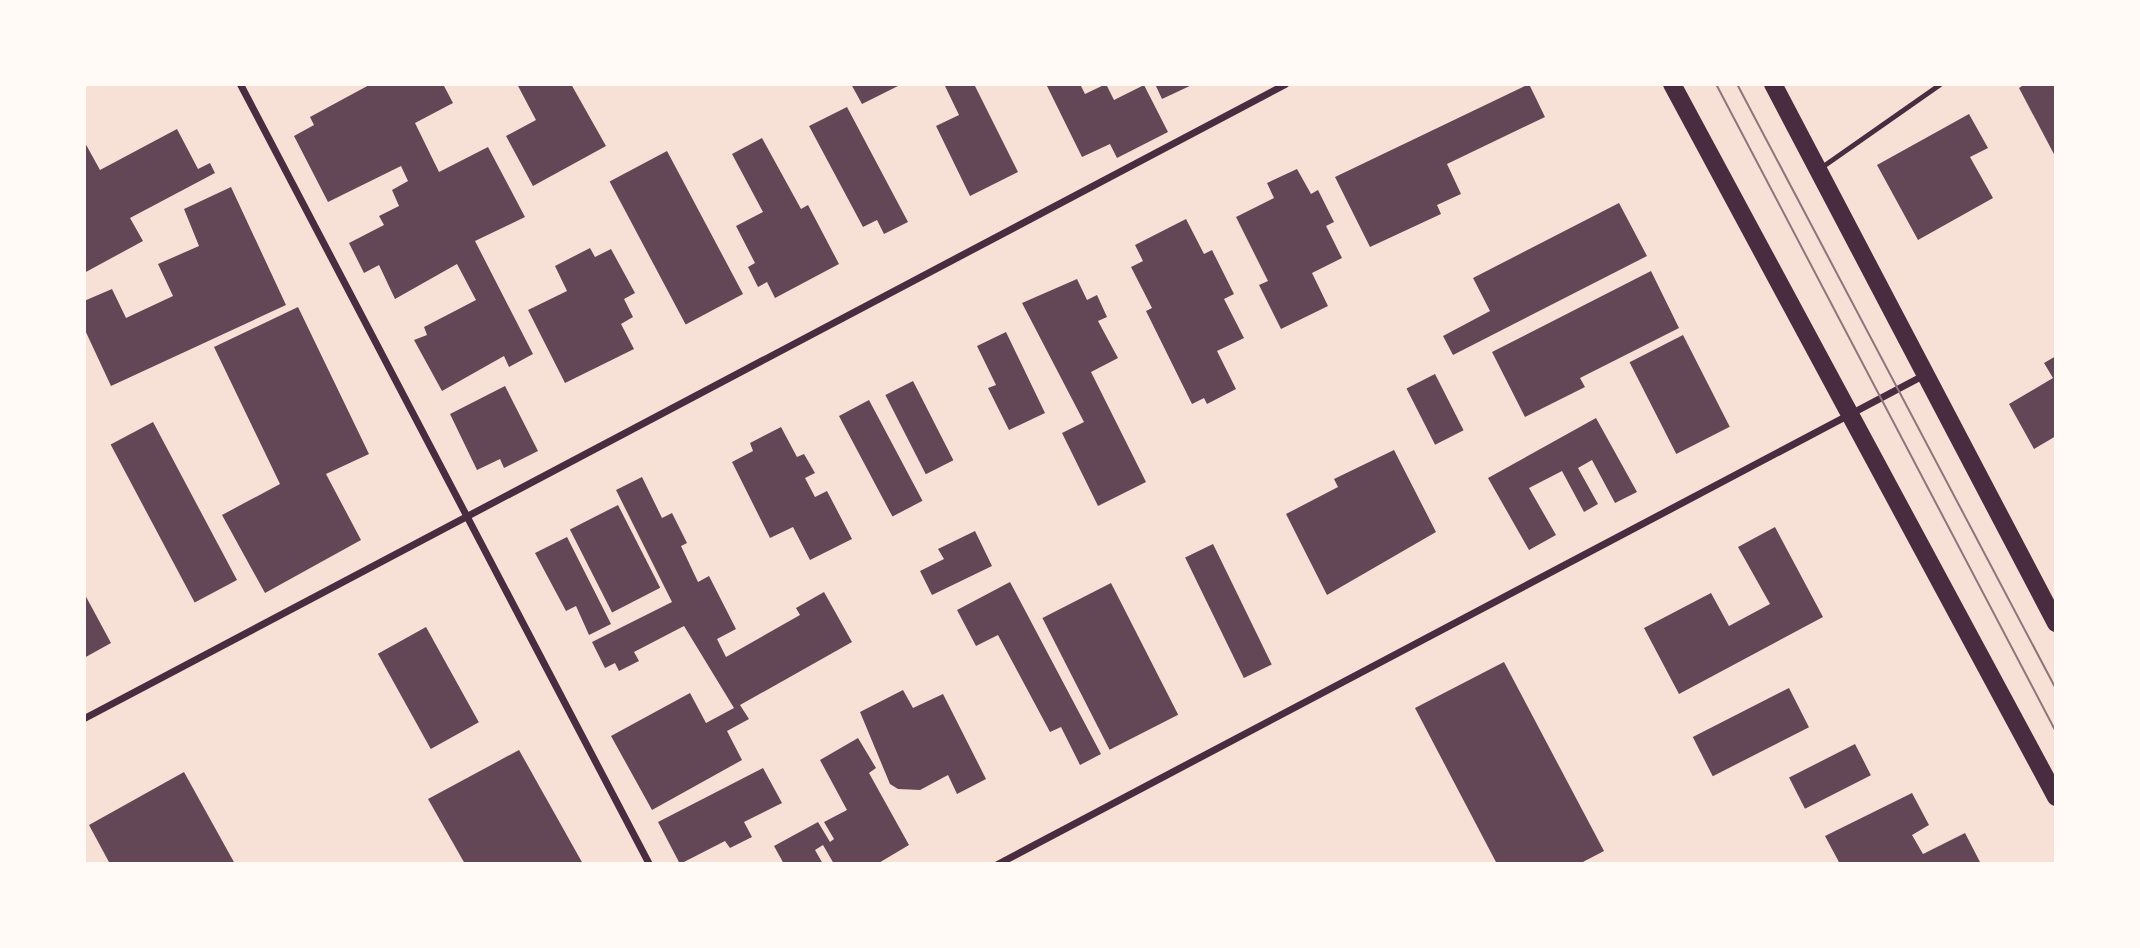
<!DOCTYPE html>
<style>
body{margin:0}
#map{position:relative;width:2140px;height:948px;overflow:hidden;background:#f7e1d7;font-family:Lora,serif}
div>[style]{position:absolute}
.building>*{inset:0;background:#644757;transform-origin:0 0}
.service>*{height:5px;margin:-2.5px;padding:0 2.5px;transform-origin:2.5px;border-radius:2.5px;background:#4a2c40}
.minor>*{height:7px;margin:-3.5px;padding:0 3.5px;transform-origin:3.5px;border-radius:3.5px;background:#4a2c40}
.primary>*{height:18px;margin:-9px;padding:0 9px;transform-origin:9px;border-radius:9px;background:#4a2c40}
.tram>*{height:2px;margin:-1px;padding:0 1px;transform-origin:1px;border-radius:1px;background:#8f747c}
span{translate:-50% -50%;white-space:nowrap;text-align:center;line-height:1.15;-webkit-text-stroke:5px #fffaf5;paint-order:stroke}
.frame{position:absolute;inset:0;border:86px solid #fffaf5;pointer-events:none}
</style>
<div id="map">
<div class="building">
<div style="clip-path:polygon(371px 84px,443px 84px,453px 103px,415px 123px,439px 172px,488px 147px,525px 217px,475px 241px,533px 354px,509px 367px,504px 356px,442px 391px,414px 340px,427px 335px,424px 327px,476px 300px,457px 264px,395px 299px,379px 265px,364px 273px,349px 243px,384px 225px,379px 216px,399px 206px,392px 190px,408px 181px,401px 166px,328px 202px,294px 136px,314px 125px,310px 117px)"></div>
<div style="clip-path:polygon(517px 84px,571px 84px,606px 146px,533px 186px,506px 136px,536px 120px)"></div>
<div style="clip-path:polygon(851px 84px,902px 84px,862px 104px)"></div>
<div style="clip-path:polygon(944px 84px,974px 84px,1018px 172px,970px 196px,936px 126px,959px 115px)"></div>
<div style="clip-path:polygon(1046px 84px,1080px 84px,1085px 94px,1106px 84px,1114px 100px,1144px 85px,1168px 132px,1117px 158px,1110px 144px,1082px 157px)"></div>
<div style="clip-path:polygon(1155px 84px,1194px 84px,1162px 99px)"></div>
<div style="clip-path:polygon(1529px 84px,1545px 117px,1447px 164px,1461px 194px,1437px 205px,1441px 214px,1370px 247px,1335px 177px)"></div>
<div style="clip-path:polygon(2025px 84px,2056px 84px,2056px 158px,2019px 88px)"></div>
<div style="clip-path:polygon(847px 107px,908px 222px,884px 234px,877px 220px,863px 227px,809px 126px)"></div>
<div style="clip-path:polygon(1969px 114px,1988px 148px,1970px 157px,1993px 198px,1918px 240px,1877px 165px)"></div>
<div style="clip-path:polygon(177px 129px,198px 169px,210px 163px,215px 173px,130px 218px,143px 241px,84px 273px,84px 141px,100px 170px)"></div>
<div style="clip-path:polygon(762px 138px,801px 209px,808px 205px,839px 264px,775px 298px,767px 282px,758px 287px,748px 267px,755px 263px,736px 226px,763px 212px,732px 154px)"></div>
<div style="left:667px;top:151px;width:162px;height:65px;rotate:62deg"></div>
<div style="clip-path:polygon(1297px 169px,1311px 194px,1318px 190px,1334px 222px,1326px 226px,1342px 258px,1312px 273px,1328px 306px,1281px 329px,1259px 285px,1268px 281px,1236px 217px,1274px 198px,1267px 183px)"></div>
<div style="clip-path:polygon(231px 187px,286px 305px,111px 386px,84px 328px,84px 301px,112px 289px,126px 318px,173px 296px,158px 264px,199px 246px,184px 209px)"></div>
<div style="clip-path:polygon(1619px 203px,1647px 256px,1453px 355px,1443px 336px,1490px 311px,1473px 278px)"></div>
<div style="clip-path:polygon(1186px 219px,1204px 254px,1212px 250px,1234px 294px,1224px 299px,1244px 338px,1217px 351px,1236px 389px,1207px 404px,1204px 398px,1192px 404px,1146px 311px,1152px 308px,1131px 267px,1143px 261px,1135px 245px)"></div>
<div style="clip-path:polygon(590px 248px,595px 257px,611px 249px,635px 293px,624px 299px,633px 317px,621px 324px,634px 349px,565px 383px,528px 310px,567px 291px,555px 266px)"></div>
<div style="clip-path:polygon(1651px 271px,1679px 328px,1580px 378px,1585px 387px,1525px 417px,1492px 352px)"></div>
<div style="clip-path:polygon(1077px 279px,1087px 300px,1097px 295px,1107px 317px,1098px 321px,1118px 358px,1091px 372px,1146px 482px,1098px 506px,1062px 433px,1084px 422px,1022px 303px)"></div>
<div style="clip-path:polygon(298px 307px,369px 454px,326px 474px,361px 540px,265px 593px,222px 515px,280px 484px,214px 347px)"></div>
<div style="clip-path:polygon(1006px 332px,1045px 413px,1009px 430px,988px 388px,996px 385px,977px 346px)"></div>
<div style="left:1683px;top:335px;width:103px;height:60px;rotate:63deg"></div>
<div style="clip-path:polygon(2056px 356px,2056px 436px,2034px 449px,2009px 404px,2053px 378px,2044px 363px)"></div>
<div style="left:1435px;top:374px;width:63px;height:32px;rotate:63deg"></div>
<div style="left:913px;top:381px;width:89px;height:31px;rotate:63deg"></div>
<div style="clip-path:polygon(505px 386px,538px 451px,504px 468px,500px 459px,477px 470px,450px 414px)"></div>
<div style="left:869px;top:400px;width:114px;height:34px;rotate:62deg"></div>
<div style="clip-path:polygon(1596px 418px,1637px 492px,1615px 503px,1592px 460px,1578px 468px,1598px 504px,1584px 512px,1562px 471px,1529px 488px,1556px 535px,1529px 550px,1488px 478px)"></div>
<div style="left:153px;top:422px;width:179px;height:48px;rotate:62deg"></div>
<div style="clip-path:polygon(781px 427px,797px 457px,804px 454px,815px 473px,805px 478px,815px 497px,827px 491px,852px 539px,810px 560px,793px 527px,770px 538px,732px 462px,753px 451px,750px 443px)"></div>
<div style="clip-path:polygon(1394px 450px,1436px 532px,1327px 595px,1286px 514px,1338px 487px,1334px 479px)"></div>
<div style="clip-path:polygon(642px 477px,662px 518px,672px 513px,687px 543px,681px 546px,698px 582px,709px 576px,736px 629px,717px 639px,726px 657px,800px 615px,796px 608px,824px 592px,852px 642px,740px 705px,749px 719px,727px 731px,742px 760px,652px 810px,611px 736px,690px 693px,706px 723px,734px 708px,684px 626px,634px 652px,639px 661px,619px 671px,615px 663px,605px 668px,592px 642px,672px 602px,616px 490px)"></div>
<div style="left:618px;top:505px;width:93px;height:54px;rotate:63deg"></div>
<div style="clip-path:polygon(1775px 527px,1823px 617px,1679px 694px,1644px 628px,1711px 593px,1729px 626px,1770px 604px,1738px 547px)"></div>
<div style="clip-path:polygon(975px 531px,992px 566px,932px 595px,920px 571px,944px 559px,938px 549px)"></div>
<div style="clip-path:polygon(567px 537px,611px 624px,589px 635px,576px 606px,566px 611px,535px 553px)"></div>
<div style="left:1213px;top:544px;width:134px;height:31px;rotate:64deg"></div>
<div style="clip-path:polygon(1010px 582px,1101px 754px,1080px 765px,1061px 727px,1050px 732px,998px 635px,976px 646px,957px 610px)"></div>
<div style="left:1111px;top:583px;width:148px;height:77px;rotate:63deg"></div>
<div style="clip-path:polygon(84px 593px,111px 643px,84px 658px)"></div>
<div style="left:426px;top:627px;width:109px;height:55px;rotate:61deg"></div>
<div style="clip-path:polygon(1504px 662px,1604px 851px,1579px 864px,1497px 864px,1415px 708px)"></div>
<div style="left:1789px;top:688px;width:44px;height:108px;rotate:63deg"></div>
<div style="clip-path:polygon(903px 690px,913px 708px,943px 694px,986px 779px,957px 794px,948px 775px,920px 790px,898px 789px,890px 784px,860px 712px)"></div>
<div style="clip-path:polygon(858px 738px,876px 768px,869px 773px,909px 845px,877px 864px,834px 864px,823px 845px,815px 850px,823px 864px,784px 864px,774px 846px,818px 822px,830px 842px,834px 839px,824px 822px,847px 810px,820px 760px)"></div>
<div style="left:1855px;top:744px;width:35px;height:74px;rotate:63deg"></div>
<div style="clip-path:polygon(519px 750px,583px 864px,465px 864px,428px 799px)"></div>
<div style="clip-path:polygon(763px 768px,782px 803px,744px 822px,752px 837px,730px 848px,725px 841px,680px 864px,658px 822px)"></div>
<div style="clip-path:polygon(184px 772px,235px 864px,110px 864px,89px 825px)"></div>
<div style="clip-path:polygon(1912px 793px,1929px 825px,1912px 835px,1923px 854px,1965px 833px,1981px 864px,1840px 864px,1825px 836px)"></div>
</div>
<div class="service">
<div style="left:1820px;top:168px;width:146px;rotate:-35deg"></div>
</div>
<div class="minor">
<div style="left:240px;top:84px;width:881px;rotate:62.33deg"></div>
<div style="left:84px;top:718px;width:1358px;rotate:-27.83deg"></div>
<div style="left:997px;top:864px;width:1049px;rotate:-27.83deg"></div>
</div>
<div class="primary">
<div style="left:1672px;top:84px;width:810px;rotate:61.69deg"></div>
<div style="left:1773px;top:84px;width:609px;rotate:62.3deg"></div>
</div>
<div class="tram">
<div style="left:1716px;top:84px;width:732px;rotate:62.31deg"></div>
<div style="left:1737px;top:84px;width:684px;rotate:62.2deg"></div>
</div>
<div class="frame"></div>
</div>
